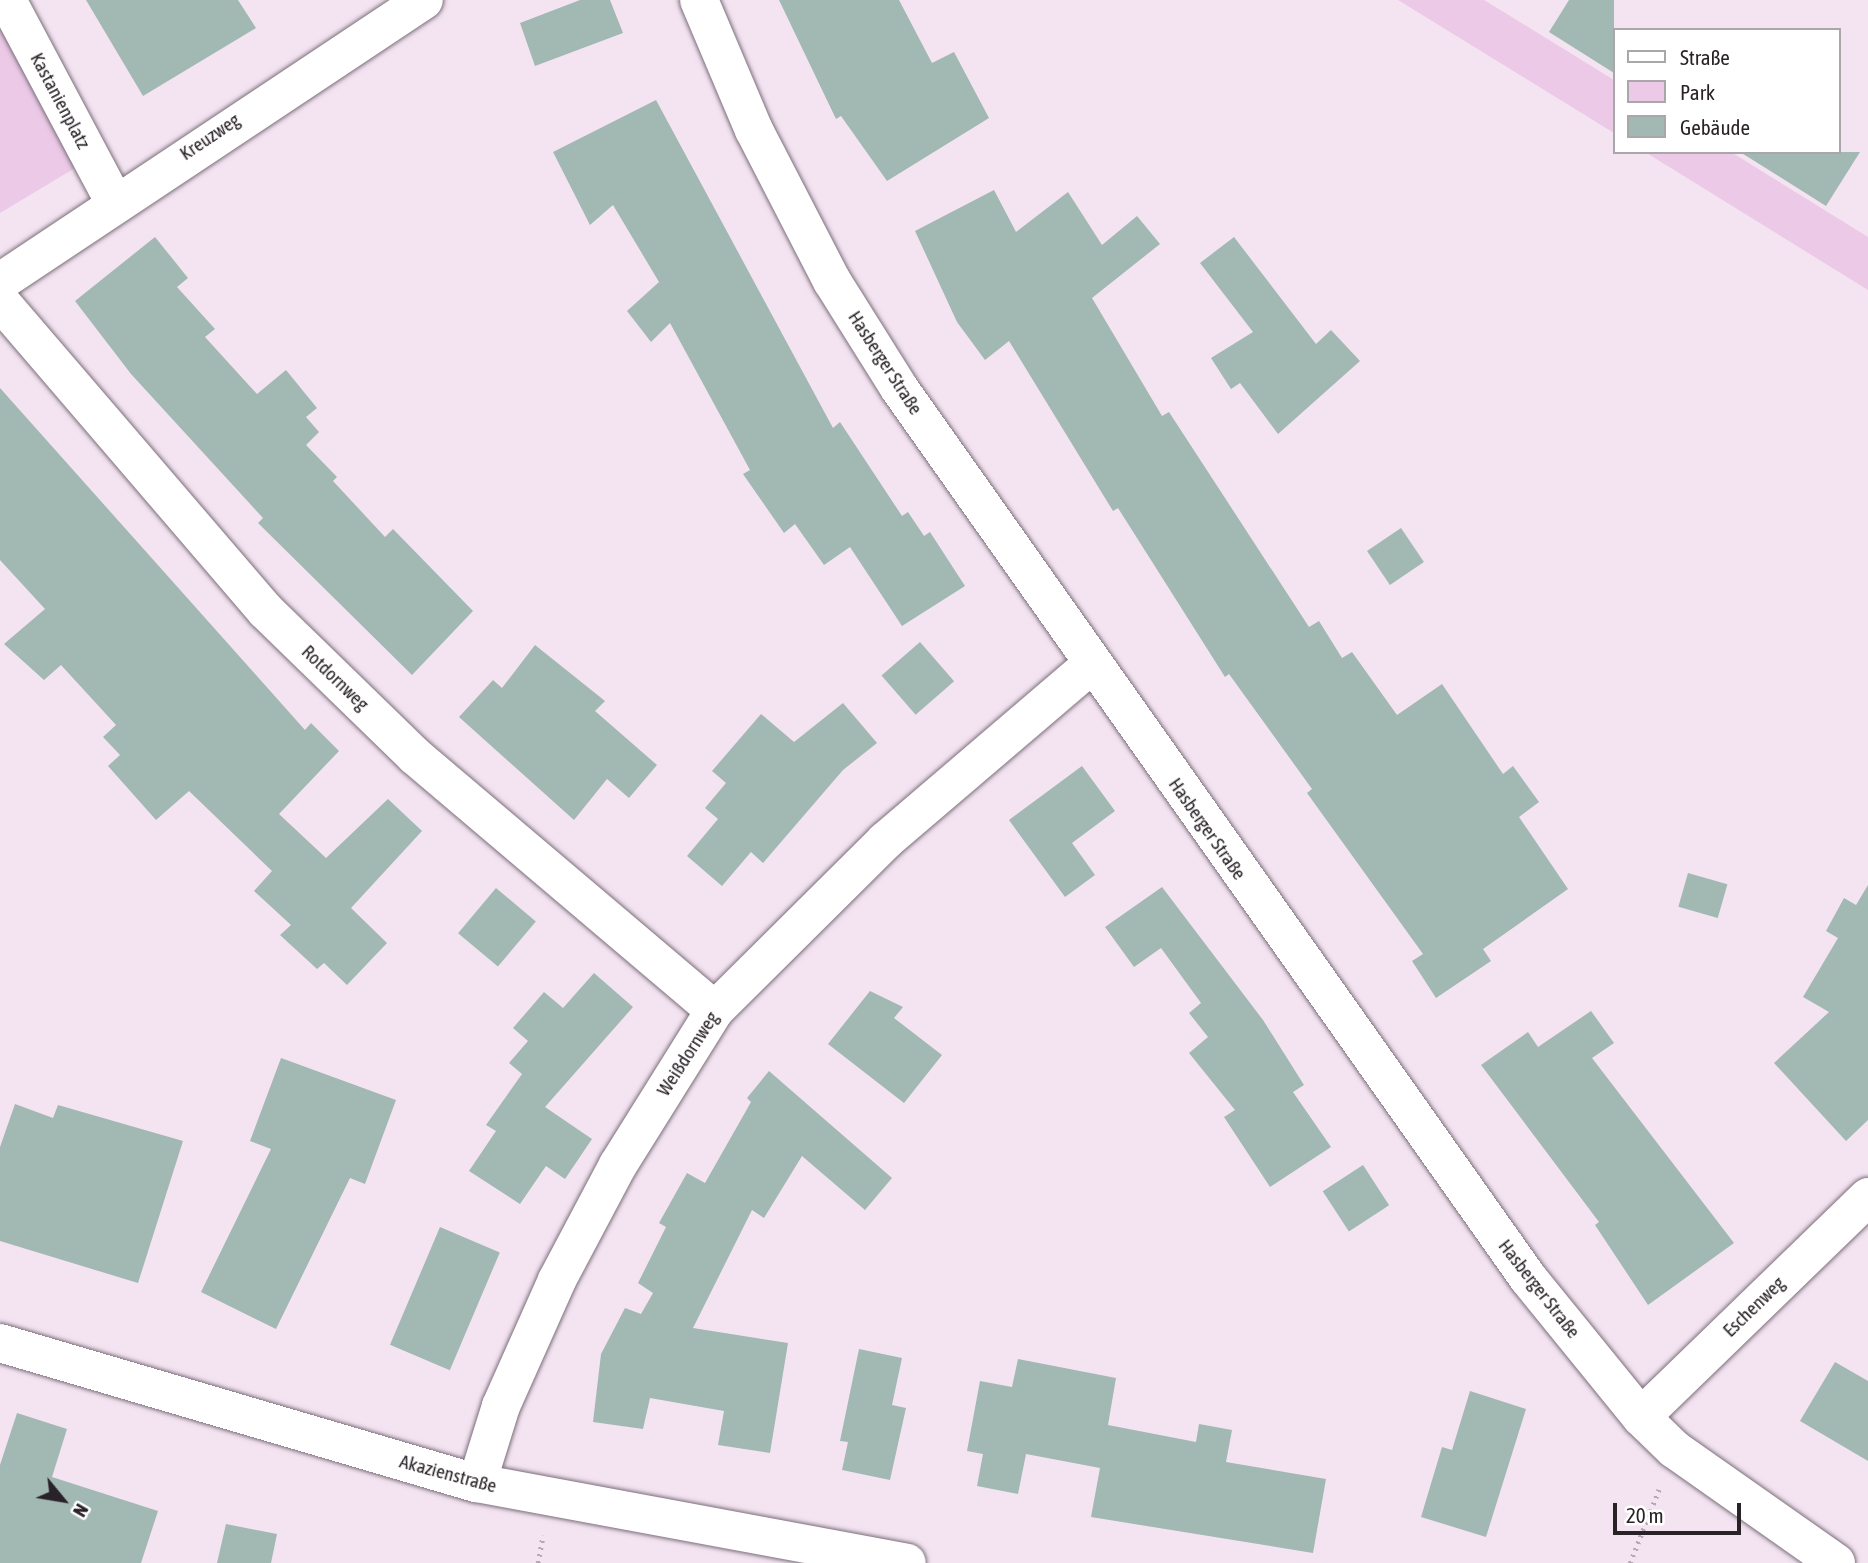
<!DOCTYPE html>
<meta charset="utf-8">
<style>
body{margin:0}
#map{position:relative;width:1868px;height:1563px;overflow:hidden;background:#f4e4f2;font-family:"Asap Condensed",sans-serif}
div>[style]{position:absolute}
.green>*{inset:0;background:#ebc9e7}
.building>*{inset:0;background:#a1b8b3;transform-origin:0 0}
.path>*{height:4.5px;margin-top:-2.25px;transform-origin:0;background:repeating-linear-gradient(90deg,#b5a8b3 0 2px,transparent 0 7px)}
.roads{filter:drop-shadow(0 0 2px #7c6e7b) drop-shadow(0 0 2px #7c6e7b)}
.minor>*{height:38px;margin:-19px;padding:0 19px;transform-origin:19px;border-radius:19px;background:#fff}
span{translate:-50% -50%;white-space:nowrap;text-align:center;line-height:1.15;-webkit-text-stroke:5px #fff;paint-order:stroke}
.street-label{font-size:19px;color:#292328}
.legend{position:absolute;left:1613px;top:28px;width:228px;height:126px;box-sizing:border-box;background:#fff;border:2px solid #a9a7a9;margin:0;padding:9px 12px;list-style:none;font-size:21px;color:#292328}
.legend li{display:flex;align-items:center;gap:14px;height:35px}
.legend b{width:35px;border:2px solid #a9a7a9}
.north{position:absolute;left:28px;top:1465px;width:70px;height:70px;-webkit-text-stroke:5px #fff;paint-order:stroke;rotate:120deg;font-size:19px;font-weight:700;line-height:28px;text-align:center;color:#292328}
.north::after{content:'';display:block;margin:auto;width:24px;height:32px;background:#292328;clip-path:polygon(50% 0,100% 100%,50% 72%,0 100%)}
.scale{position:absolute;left:1613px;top:1503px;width:128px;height:32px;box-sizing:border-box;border:4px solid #292328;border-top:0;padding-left:9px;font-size:21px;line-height:24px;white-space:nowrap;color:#292328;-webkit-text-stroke:5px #fff;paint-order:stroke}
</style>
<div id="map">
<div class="green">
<div style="clip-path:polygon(1398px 0,1484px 0,1614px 80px,1614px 133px)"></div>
<div style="clip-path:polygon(0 28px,80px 165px,0 213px)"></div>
<div style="clip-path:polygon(1645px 152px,1731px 152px,1868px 237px,1868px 290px)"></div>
</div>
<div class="building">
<div style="clip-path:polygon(86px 0,238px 0,256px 28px,143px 96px)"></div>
<div style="clip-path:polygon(580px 0,610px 0,623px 33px,535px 66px,520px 23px)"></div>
<div style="clip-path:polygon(779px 0,899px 0,932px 63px,954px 52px,989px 118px,887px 181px,841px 116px,836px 119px)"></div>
<div style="clip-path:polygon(1569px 0,1614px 0,1614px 73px,1549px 32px)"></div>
<div style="clip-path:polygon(656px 100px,833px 428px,840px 422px,902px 516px,908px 512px,924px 536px,930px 532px,965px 586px,902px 626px,850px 547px,824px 565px,795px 524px,784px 533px,743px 474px,750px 470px,670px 323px,651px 342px,627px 311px,659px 282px,613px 205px,590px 225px,553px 152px)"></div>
<div style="clip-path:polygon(1740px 152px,1860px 152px,1826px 206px)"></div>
<div style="clip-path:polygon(994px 190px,1016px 232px,1068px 192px,1102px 245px,1137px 216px,1160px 244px,1092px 298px,1162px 416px,1169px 412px,1309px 627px,1319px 621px,1342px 658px,1352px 652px,1397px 715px,1442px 684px,1503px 774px,1513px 766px,1539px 802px,1519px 817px,1568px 889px,1483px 949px,1491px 961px,1436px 998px,1412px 961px,1423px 954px,1307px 793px,1312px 789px,1229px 674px,1225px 677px,1118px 508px,1113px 511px,1009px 341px,985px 360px,957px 322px,915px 231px)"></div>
<div style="clip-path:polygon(155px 237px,188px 278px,177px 287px,215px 329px,205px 337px,257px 394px,286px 370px,317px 408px,306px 417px,319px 432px,306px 445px,337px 477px,333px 481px,385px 537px,393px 529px,473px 611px,412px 675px,258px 523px,263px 518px,131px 374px,75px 301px)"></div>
<div style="clip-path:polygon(1234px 237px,1316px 344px,1331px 330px,1360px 361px,1278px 434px,1240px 383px,1231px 389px,1211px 358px,1253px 332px,1200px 263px)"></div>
<div style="clip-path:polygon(0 388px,305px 730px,311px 723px,339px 751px,279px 814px,326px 858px,388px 799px,422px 831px,351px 908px,387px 943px,347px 985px,324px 963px,317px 969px,280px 935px,291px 925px,254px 891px,272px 871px,189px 791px,156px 820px,108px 766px,120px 755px,103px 737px,116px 725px,61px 665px,44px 680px,4px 644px,45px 609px,0 560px)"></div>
<div style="left:1401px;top:528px;width:41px;height:41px;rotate:56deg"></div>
<div style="left:920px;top:642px;width:52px;height:51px;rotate:49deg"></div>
<div style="clip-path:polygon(535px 645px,605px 701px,595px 711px,657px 765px,629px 798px,607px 779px,574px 820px,459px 717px,493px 680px,502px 688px)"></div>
<div style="clip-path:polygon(843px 703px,877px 743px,843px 770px,763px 863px,751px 852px,722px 886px,687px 856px,718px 819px,705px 808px,726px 783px,712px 771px,761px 714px,794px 742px)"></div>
<div style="clip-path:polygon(1082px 766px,1115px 811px,1072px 843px,1095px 875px,1065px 897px,1009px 820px)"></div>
<div style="left:1688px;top:873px;width:41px;height:35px;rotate:16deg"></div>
<div style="clip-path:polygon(1868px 885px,1868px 1120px,1846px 1141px,1774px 1063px,1829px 1012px,1803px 997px,1838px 938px,1826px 931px,1844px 898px,1856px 905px)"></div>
<div style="clip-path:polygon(1162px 887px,1263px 1020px,1304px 1085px,1293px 1092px,1331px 1147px,1270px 1187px,1224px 1117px,1235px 1110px,1189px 1053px,1208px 1037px,1189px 1013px,1201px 1003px,1161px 948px,1134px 967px,1105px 927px)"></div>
<div style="left:496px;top:888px;width:52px;height:59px;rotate:40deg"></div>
<div style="clip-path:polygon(594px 973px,633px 1007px,545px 1107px,592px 1139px,565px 1179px,546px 1166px,520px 1204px,469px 1171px,496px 1131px,486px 1125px,522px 1074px,509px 1063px,528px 1041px,513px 1028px,544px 992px,563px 1008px)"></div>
<div style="clip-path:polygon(870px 991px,903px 1007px,894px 1018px,942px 1055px,904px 1103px,828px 1044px)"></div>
<div style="clip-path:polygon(1591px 1011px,1614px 1043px,1592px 1058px,1734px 1243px,1648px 1305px,1595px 1225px,1599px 1222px,1481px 1065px,1528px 1032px,1538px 1047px)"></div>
<div style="clip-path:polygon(281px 1058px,396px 1100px,365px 1184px,350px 1178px,276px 1329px,201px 1292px,271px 1149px,250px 1141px)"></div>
<div style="clip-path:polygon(769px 1071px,892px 1178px,865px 1210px,802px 1156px,764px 1218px,752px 1210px,693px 1328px,788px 1343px,770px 1453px,718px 1445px,724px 1411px,650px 1398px,643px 1429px,593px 1422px,601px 1354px,625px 1308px,641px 1314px,653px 1293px,638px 1283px,666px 1227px,659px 1223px,687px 1173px,705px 1183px,751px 1102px,747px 1098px)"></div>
<div style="clip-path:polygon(15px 1104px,53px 1118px,58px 1105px,183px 1141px,138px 1283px,0 1241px,0 1147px)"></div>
<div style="left:1363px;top:1165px;width:48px;height:48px;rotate:57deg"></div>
<div style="left:440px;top:1227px;width:65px;height:128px;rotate:23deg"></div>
<div style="clip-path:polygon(859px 1349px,902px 1358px,892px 1405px,906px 1408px,890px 1480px,842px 1470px,848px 1442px,840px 1441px)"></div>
<div style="clip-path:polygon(1018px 1359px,1116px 1378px,1108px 1425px,1196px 1442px,1199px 1424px,1232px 1430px,1226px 1462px,1326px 1479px,1313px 1553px,1091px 1517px,1100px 1468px,1026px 1454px,1018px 1494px,977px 1486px,983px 1454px,967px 1451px,980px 1381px,1012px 1387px)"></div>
<div style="clip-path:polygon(1835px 1362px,1868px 1381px,1868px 1461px,1800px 1421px)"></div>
<div style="clip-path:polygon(1470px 1391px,1526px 1409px,1486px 1537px,1421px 1517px,1442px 1447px,1452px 1450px)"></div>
<div style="clip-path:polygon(17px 1413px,67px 1429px,52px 1477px,158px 1511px,141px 1563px,0 1563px,0 1465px)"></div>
<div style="clip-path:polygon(226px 1524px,277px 1534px,271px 1563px,217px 1563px)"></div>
</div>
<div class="path">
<div style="left:538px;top:1563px;width:28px;rotate:-80deg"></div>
<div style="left:1630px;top:1563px;width:79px;rotate:-68.6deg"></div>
</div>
<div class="roads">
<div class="minor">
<div style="left:7px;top:0;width:228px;rotate:62deg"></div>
<div style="left:699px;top:0;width:141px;rotate:67.1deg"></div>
<div style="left:754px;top:130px;width:170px;rotate:62.7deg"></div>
<div style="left:832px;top:281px;width:126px;rotate:57.9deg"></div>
<div style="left:899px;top:388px;width:1090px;rotate:54.75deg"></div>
<div style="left:1528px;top:1278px;width:179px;rotate:50.9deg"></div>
<div style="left:1641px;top:1417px;width:46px;rotate:44.1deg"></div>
<div style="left:1674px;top:1449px;width:198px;rotate:35.1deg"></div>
<div style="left:0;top:282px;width:509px;rotate:-33.63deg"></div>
<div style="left:0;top:301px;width:408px;rotate:49.4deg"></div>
<div style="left:266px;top:611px;width:208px;rotate:44.2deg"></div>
<div style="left:415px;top:756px;width:393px;rotate:40.3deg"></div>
<div style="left:0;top:1343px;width:497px;rotate:16.4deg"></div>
<div style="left:477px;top:1483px;width:437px;rotate:10.5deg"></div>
<div style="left:1641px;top:1417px;width:316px;rotate:-44.1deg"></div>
<div style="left:477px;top:1483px;width:81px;rotate:-72.7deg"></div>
<div style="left:501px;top:1406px;width:138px;rotate:-66deg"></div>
<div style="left:557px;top:1280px;width:130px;rotate:-62.1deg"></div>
<div style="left:618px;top:1165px;width:183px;rotate:-58deg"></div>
<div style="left:715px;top:1010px;width:240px;rotate:-44.8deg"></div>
<div style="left:885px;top:841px;width:272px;rotate:-40.5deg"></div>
</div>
</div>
<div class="street-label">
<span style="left:60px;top:101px;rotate:62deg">Kastanienplatz</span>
<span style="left:210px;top:137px;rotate:-34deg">Kreuzweg</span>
<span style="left:885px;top:363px;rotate:57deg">Hasberger Straße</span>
<span style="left:335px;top:678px;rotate:44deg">Rotdornweg</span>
<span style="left:1207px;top:829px;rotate:55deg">Hasberger Straße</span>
<span style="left:688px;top:1054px;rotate:-57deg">Weißdornweg</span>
<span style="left:1539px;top:1289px;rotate:52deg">Hasberger Straße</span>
<span style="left:1754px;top:1307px;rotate:-44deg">Eschenweg</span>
<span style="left:448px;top:1474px;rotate:15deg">Akazienstraße</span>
</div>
<ul class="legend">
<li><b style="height:9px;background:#fff"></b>Straße</li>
<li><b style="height:19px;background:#ebc9e7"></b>Park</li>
<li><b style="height:19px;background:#a1b8b3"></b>Gebäude</li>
</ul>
<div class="north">N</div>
<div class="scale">20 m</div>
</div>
